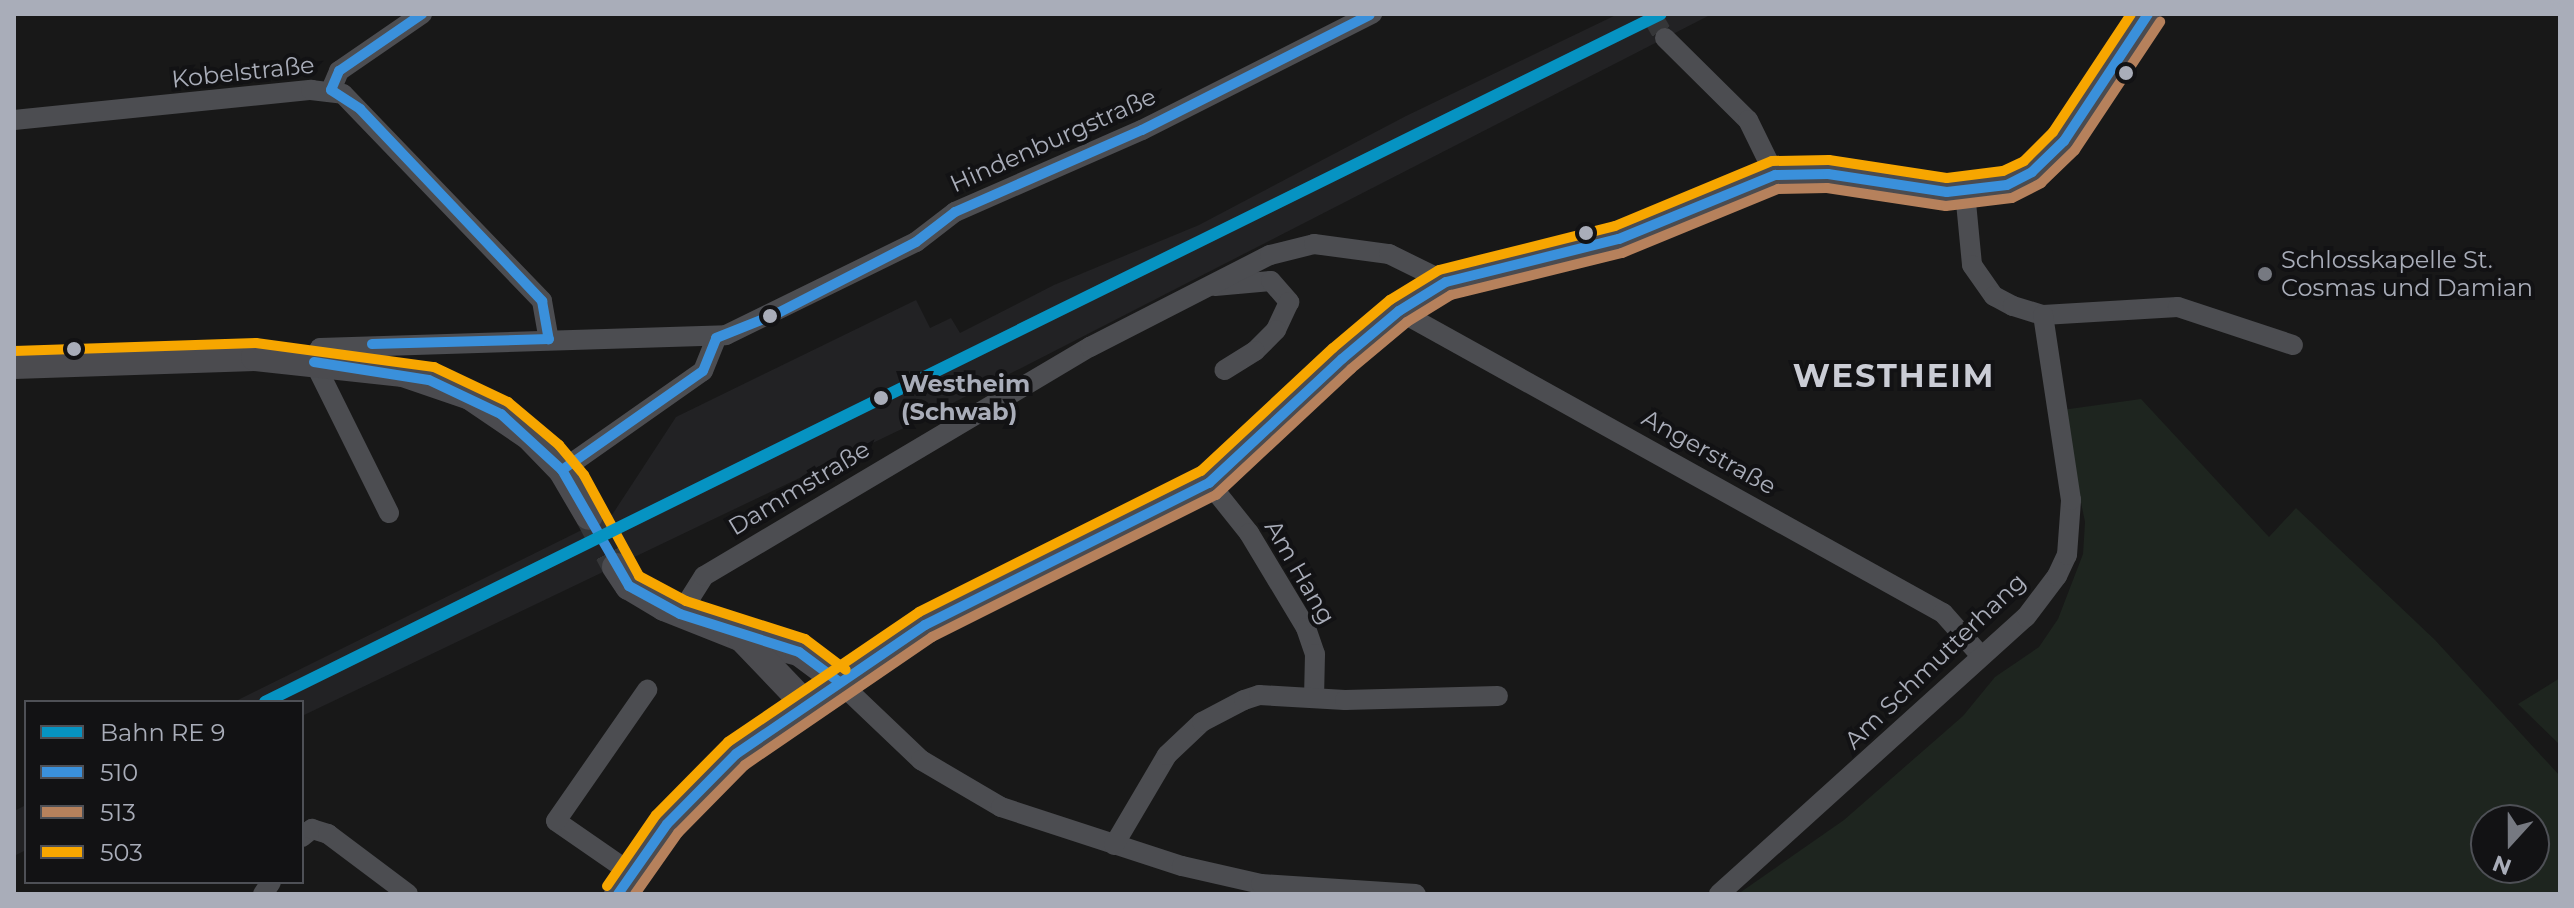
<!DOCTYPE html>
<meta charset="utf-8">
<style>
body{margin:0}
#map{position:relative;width:2574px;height:908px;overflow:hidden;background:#181818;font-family:Montserrat,sans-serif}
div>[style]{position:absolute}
.built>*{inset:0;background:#222224}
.green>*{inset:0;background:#1e251f}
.street-tunnel>*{height:20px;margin-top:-10px;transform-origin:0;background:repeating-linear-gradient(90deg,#353638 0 20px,transparent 0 30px)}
.secondary-tunnel>*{height:28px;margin-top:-14px;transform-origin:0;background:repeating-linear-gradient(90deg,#353638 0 28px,transparent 0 42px)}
.street>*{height:20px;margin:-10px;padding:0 10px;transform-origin:10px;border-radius:10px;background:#4c4d51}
.secondary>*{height:28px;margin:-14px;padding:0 14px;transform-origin:14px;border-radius:14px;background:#4b4b4f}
.bus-1>*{height:10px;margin:-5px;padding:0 5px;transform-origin:5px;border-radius:5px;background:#3a90db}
.bus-2>*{height:10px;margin:-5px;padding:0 5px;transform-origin:5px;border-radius:5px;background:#b6815c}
.bus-3>*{height:10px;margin:-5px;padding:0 5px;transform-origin:5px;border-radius:5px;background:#f7a600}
.rail-1>*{height:12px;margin:-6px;padding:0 6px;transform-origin:6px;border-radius:6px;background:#0693c2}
.dots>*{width:22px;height:22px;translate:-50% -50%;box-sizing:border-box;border:4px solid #121214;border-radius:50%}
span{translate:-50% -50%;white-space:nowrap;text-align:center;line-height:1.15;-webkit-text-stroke:8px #121214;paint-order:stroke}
.street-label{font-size:24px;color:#a9adb9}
.poi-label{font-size:24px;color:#a9adb9}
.left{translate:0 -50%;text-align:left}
.stop-label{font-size:24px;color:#a9adb9;font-weight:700}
.district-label{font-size:32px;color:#caccd5;font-weight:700;letter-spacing:2px}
.frame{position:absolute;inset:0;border:16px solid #a9adb9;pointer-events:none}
.legend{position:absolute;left:24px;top:700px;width:280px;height:184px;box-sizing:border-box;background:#121214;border:2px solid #4e5056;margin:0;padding:10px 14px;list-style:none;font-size:24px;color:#a9adb9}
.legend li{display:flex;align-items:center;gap:16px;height:40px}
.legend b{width:40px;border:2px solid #4e5056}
.north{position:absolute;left:2470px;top:804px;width:80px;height:80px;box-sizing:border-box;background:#121214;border:2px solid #4e5056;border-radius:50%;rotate:201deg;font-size:22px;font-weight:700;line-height:32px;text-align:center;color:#a9adb9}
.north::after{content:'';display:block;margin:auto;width:28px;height:36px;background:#767981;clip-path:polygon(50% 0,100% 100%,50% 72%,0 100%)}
</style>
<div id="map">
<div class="built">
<div style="clip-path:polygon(1618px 14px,1712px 14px,906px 427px,302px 716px,302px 702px,234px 702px,612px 515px,676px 417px,916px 300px,930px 328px,951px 318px,960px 333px,1054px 285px,1199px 225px,1406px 116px)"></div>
<div style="clip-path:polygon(26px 805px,26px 850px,14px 856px,14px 811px)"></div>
</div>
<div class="green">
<div style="clip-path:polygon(evenodd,2141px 399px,2269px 537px,2296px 508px,2435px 640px,2560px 776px,2560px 894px,1738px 894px,1844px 820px,1963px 716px,1995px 677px,2039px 647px,2058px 619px,2083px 554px,2085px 522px,2062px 410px,2141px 399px,2486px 820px,2534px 820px,2534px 868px,2486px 868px,2486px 820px)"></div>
<div style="clip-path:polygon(2560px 678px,2560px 745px,2518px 704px)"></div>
</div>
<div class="street-tunnel">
<div style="left:1651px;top:14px;width:28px;rotate:60deg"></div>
</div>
<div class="secondary-tunnel">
<div style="left:589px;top:516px;width:58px;rotate:62.1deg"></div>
</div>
<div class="street">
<div style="left:1665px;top:38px;width:117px;rotate:44.7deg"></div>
<div style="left:1748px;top:120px;width:61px;rotate:63.9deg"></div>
<div style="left:331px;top:90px;width:21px;rotate:-67deg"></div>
<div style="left:339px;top:71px;width:101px;rotate:-34.5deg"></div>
<div style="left:14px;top:120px;width:299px;rotate:-5.8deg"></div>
<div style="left:311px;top:90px;width:32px;rotate:7deg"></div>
<div style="left:343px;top:94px;width:287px;rotate:46.1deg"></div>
<div style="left:542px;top:301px;width:39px;rotate:80deg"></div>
<div style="left:1965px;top:192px;width:73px;rotate:84.5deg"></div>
<div style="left:1972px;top:265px;width:38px;rotate:55deg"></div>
<div style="left:1994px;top:296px;width:21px;rotate:28deg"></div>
<div style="left:2013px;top:306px;width:31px;rotate:17deg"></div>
<div style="left:2043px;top:315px;width:135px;rotate:-3.4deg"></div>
<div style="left:2178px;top:307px;width:121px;rotate:18.3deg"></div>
<div style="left:1215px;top:286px;width:56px;rotate:-5.1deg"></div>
<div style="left:1271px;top:281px;width:28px;rotate:49deg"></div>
<div style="left:1289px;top:302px;width:31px;rotate:115deg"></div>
<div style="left:1276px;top:330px;width:30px;rotate:135deg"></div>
<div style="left:1255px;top:351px;width:36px;rotate:148deg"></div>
<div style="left:1399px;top:311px;width:622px;rotate:29.04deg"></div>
<div style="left:1943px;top:613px;width:57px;rotate:48.5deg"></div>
<div style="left:562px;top:470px;width:172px;rotate:-35.1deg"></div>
<div style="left:703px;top:371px;width:35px;rotate:-68deg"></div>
<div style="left:1209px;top:483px;width:64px;rotate:51.3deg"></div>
<div style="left:1249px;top:533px;width:111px;rotate:59deg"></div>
<div style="left:1306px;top:628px;width:28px;rotate:71deg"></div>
<div style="left:1315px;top:654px;width:44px;rotate:91.3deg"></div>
<div style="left:389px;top:513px;width:169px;rotate:-116.4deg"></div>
<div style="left:314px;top:362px;width:15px;rotate:-67deg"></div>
<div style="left:320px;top:348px;width:406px;rotate:-1.8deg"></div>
<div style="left:726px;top:335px;width:212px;rotate:-26.1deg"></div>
<div style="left:916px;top:242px;width:49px;rotate:-37.6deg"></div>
<div style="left:955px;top:212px;width:204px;rotate:-23.7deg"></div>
<div style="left:1142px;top:130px;width:258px;rotate:-26.8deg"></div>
<div style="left:680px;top:614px;width:45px;rotate:-57.7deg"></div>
<div style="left:704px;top:576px;width:449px;rotate:-30.7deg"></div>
<div style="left:1090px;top:347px;width:202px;rotate:-27.1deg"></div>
<div style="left:1270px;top:255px;width:45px;rotate:-14deg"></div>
<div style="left:1314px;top:244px;width:76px;rotate:7.6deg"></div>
<div style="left:1389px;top:254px;width:64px;rotate:26.2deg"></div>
<div style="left:838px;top:681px;width:115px;rotate:43.6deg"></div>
<div style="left:921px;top:760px;width:93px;rotate:30.4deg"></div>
<div style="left:1001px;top:807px;width:190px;rotate:18.1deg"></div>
<div style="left:1182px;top:866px;width:81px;rotate:12.8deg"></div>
<div style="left:1261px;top:884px;width:155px;rotate:3.7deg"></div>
<div style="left:302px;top:837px;width:13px;rotate:-39deg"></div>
<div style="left:312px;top:829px;width:17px;rotate:17deg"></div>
<div style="left:328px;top:834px;width:100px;rotate:36.9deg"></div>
<div style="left:1114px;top:845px;width:104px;rotate:-59.5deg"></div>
<div style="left:1167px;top:755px;width:48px;rotate:-43.3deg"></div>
<div style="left:1202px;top:722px;width:47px;rotate:-27.6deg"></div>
<div style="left:1244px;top:700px;width:16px;rotate:-18deg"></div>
<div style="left:1259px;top:695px;width:86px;rotate:3.3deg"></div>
<div style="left:1345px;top:700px;width:153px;rotate:-1.5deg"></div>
<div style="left:631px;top:873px;width:91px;rotate:-145.3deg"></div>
<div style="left:556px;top:821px;width:160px;rotate:-55.2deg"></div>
<div style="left:263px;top:894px;width:14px;rotate:-56deg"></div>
<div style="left:1719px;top:894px;width:413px;rotate:-42.1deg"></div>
<div style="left:2026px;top:617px;width:51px;rotate:-52.9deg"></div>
<div style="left:2057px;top:576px;width:23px;rotate:-65deg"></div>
<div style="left:2067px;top:555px;width:55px;rotate:-85.8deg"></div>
<div style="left:2071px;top:500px;width:187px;rotate:-98.6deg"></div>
</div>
<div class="secondary">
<div style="left:14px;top:365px;width:241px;rotate:-1.9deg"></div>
<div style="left:255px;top:357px;width:149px;rotate:6.2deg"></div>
<div style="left:403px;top:373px;width:71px;rotate:18.9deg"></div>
<div style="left:470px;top:396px;width:71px;rotate:34.1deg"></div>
<div style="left:529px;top:436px;width:47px;rotate:45.9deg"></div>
<div style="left:562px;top:470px;width:53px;rotate:59.6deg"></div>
<div style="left:616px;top:567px;width:23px;rotate:56deg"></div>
<div style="left:629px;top:586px;width:41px;rotate:31deg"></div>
<div style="left:664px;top:607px;width:84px;rotate:21.7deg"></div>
<div style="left:742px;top:638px;width:59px;rotate:13.8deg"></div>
<div style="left:799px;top:652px;width:49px;rotate:36.6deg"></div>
<div style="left:742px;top:638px;width:91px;rotate:46.3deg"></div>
<div style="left:618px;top:894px;width:85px;rotate:-55deg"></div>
<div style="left:667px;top:824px;width:98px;rotate:-45.4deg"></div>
<div style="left:736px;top:754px;width:229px;rotate:-34.3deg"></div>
<div style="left:925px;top:625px;width:318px;rotate:-26.6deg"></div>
<div style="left:1209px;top:483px;width:182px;rotate:-43deg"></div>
<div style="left:1342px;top:359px;width:75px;rotate:-40.1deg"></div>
<div style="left:1399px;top:311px;width:55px;rotate:-31.7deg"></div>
<div style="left:1446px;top:282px;width:178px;rotate:-14deg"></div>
<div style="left:1619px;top:239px;width:169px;rotate:-22.3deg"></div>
<div style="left:1775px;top:175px;width:53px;rotate:-1.1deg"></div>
<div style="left:1828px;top:174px;width:120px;rotate:8.6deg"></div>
<div style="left:1947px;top:192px;width:60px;rotate:-6.7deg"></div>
<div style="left:2007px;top:185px;width:28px;rotate:-27deg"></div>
<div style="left:2032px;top:172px;width:45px;rotate:-44.1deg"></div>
<div style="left:2064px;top:141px;width:152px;rotate:-56.5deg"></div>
</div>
<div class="bus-1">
<div style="left:331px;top:90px;width:35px;rotate:33deg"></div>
<div style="left:360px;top:109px;width:265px;rotate:46.5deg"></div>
<div style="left:542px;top:301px;width:39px;rotate:80deg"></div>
<div style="left:331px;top:90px;width:21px;rotate:-67deg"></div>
<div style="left:339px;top:71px;width:101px;rotate:-34.5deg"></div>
<div style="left:716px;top:338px;width:65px;rotate:-21.8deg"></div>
<div style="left:776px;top:314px;width:157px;rotate:-27.2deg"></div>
<div style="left:916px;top:242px;width:49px;rotate:-37.6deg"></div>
<div style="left:955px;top:212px;width:204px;rotate:-23.7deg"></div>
<div style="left:1142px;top:130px;width:255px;rotate:-26.8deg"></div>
<div style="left:372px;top:344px;width:177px;rotate:-1.6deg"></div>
<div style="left:314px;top:362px;width:116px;rotate:8.9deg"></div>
<div style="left:429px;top:380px;width:80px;rotate:25.3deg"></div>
<div style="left:501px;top:414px;width:83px;rotate:42.6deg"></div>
<div style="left:562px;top:470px;width:134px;rotate:60deg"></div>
<div style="left:629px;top:586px;width:58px;rotate:28.8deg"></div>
<div style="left:680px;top:614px;width:125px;rotate:17.7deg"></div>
<div style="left:799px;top:652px;width:49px;rotate:36.6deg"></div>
<div style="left:562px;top:470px;width:172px;rotate:-35.1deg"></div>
<div style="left:703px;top:371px;width:35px;rotate:-68deg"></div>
<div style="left:618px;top:894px;width:85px;rotate:-55deg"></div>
<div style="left:667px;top:824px;width:98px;rotate:-45.4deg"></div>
<div style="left:736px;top:754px;width:229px;rotate:-34.3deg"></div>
<div style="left:925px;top:625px;width:318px;rotate:-26.6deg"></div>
<div style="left:1209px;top:483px;width:182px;rotate:-43deg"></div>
<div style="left:1342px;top:359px;width:75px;rotate:-40.1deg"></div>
<div style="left:1399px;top:311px;width:55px;rotate:-31.7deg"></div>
<div style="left:1446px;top:282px;width:178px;rotate:-14deg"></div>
<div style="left:1619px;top:239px;width:169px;rotate:-22.3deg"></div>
<div style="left:1775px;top:175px;width:53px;rotate:-1.1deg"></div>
<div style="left:1828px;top:174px;width:120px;rotate:8.6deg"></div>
<div style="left:1947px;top:192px;width:60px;rotate:-6.7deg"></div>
<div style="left:2007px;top:185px;width:28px;rotate:-27deg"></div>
<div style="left:2032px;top:172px;width:45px;rotate:-44.1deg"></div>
<div style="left:2064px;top:141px;width:152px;rotate:-56.5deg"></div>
</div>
<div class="bus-2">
<div style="left:635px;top:894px;width:75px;rotate:-54.8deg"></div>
<div style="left:678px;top:833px;width:95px;rotate:-45.4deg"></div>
<div style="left:745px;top:765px;width:227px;rotate:-34.4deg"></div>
<div style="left:932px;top:637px;width:318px;rotate:-26.6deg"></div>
<div style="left:1216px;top:495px;width:185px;rotate:-43deg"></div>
<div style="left:1351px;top:369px;width:73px;rotate:-40deg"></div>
<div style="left:1407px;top:322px;width:52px;rotate:-31.5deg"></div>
<div style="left:1451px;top:295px;width:176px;rotate:-13.8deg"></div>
<div style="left:1622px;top:253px;width:169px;rotate:-22.3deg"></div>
<div style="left:1778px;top:189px;width:49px;rotate:-1.2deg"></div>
<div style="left:1827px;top:188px;width:120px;rotate:8.6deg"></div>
<div style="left:1946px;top:206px;width:66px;rotate:-6.9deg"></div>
<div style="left:2012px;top:198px;width:33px;rotate:-27deg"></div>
<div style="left:2041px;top:183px;width:47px;rotate:-44.1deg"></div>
<div style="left:2075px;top:150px;width:154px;rotate:-56.4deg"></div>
</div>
<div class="bus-3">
<div style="left:14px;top:351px;width:242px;rotate:-1.9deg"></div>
<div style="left:256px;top:343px;width:180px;rotate:7.7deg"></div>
<div style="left:434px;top:367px;width:82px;rotate:25.3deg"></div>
<div style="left:508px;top:402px;width:67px;rotate:40.1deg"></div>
<div style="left:559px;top:445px;width:39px;rotate:50deg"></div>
<div style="left:584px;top:475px;width:115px;rotate:61.4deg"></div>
<div style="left:639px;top:576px;width:53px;rotate:28deg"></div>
<div style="left:686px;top:601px;width:125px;rotate:17.7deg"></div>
<div style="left:805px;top:639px;width:51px;rotate:37.1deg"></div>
<div style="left:607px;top:886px;width:86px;rotate:-55.4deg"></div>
<div style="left:656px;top:815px;width:103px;rotate:-45.4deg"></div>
<div style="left:728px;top:742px;width:231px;rotate:-34.2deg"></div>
<div style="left:919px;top:612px;width:315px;rotate:-26.6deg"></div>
<div style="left:1201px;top:471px;width:180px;rotate:-43deg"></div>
<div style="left:1333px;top:348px;width:75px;rotate:-40.1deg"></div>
<div style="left:1390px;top:300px;width:57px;rotate:-31.5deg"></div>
<div style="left:1439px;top:270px;width:181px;rotate:-14deg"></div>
<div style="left:1615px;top:226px;width:170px;rotate:-22.5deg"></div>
<div style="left:1772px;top:161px;width:57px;rotate:-1deg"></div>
<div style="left:1829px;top:160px;width:119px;rotate:8.7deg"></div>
<div style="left:1947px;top:178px;width:56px;rotate:-7.1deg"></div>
<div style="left:2003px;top:171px;width:23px;rotate:-25deg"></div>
<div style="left:2024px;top:161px;width:41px;rotate:-45deg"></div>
<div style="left:2053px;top:132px;width:141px;rotate:-56.5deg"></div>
</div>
<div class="rail-1">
<div style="left:265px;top:702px;width:1556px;rotate:-26.24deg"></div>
</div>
<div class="dots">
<div style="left:2126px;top:73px;background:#a9adb9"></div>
<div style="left:1586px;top:233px;background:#a9adb9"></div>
<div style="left:2265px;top:274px;background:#767981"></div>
<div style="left:770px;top:316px;background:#a9adb9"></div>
<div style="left:74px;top:349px;background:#a9adb9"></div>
<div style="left:881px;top:398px;background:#a9adb9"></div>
</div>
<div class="street-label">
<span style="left:243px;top:72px;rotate:-6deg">Kobelstraße</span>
<span style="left:1053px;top:140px;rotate:-24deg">Hindenburgstraße</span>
<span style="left:1709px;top:452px;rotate:29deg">Angerstraße</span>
<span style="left:799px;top:488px;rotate:-31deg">Dammstraße</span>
<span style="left:1300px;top:572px;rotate:60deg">Am Hang</span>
<span style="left:1935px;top:661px;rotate:-44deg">Am Schmutterhang</span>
</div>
<div class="poi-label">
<span class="left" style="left:2281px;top:274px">Schlosskapelle St.<br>Cosmas und Damian</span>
</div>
<div class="stop-label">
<span class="left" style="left:901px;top:398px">Westheim<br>(Schwab)</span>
</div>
<div class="district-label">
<span style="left:1894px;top:376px">WESTHEIM</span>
</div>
<div class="frame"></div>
<ul class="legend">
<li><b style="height:10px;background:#0693c2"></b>Bahn RE 9</li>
<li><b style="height:10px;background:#3a90db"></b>510</li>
<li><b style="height:10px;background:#b6815c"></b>513</li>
<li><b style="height:10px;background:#f7a600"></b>503</li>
</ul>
<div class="north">N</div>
</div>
